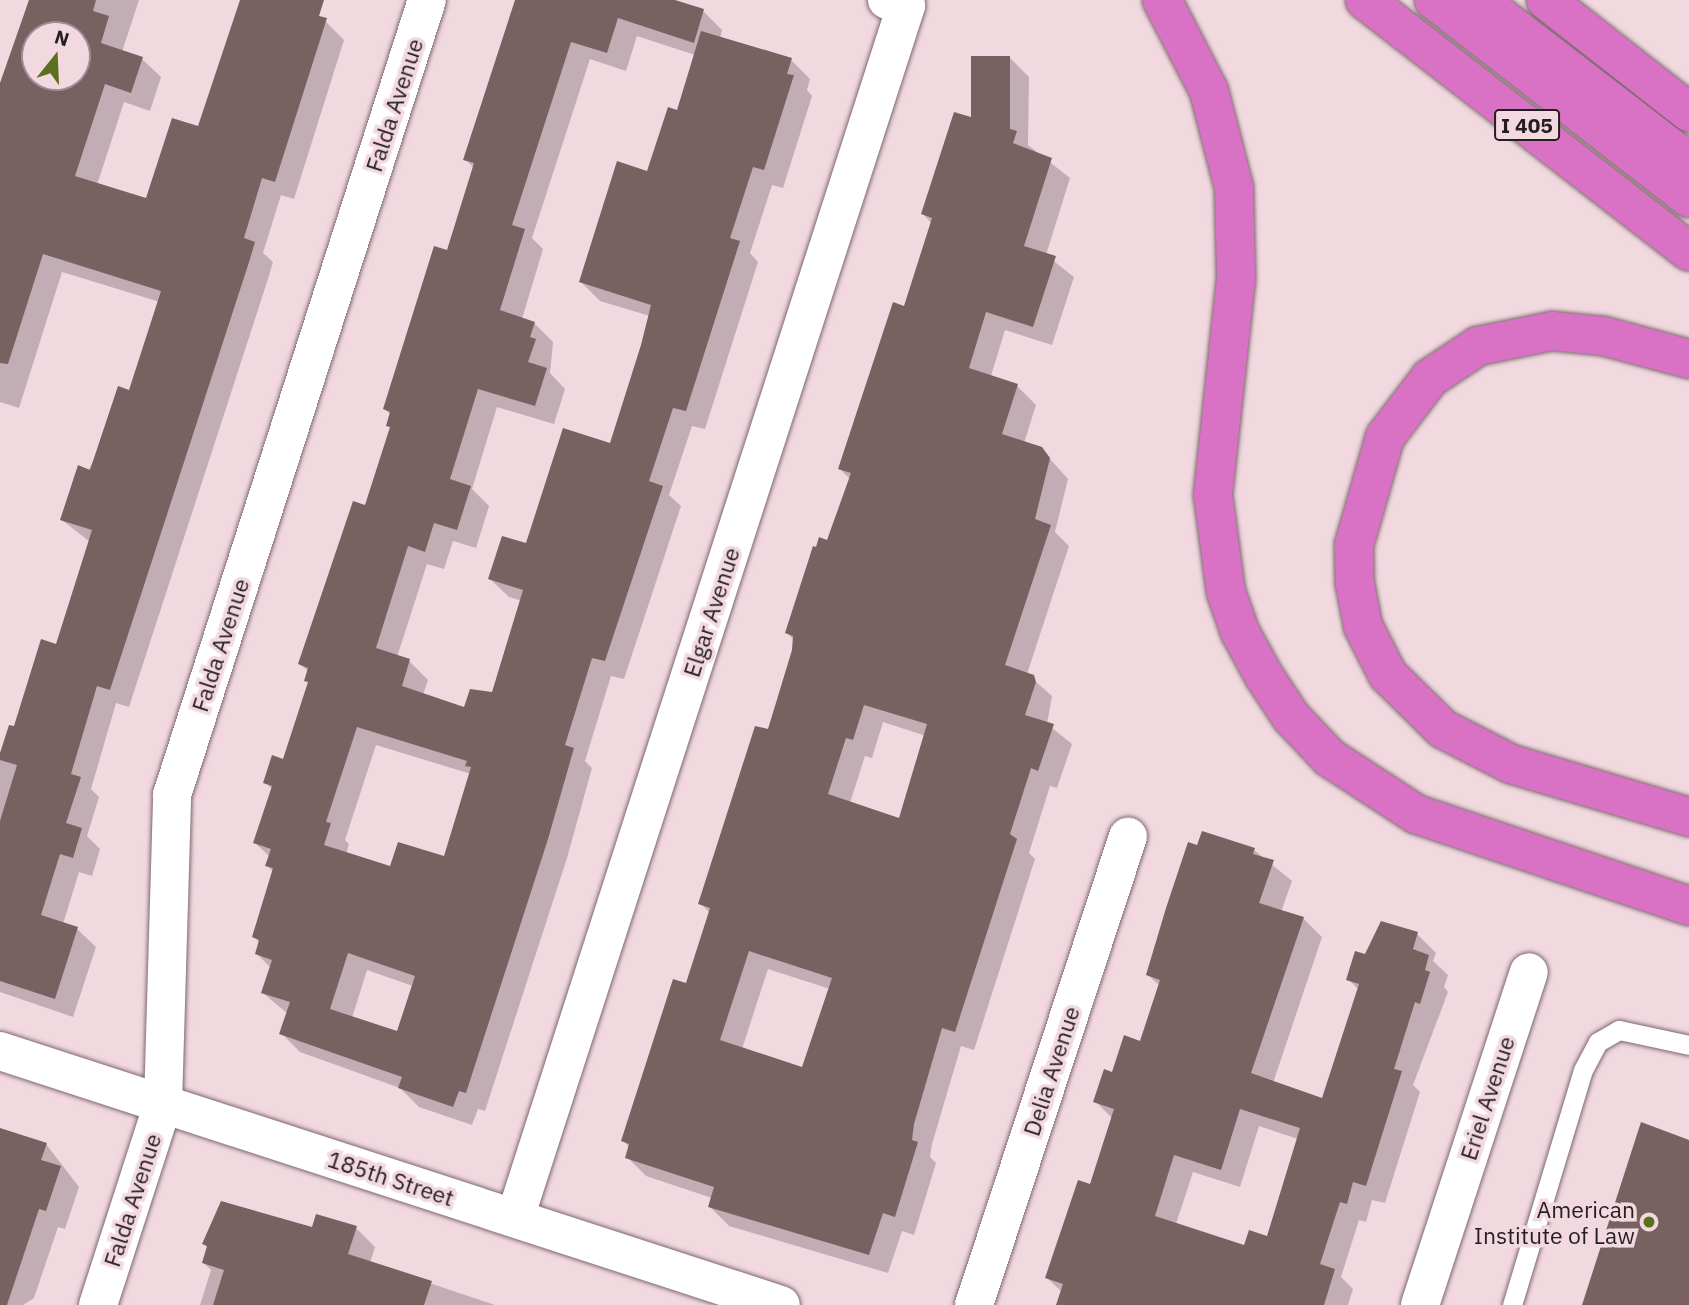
<!DOCTYPE html>
<style>
body{margin:0}
#map{position:relative;width:1689px;height:1305px;overflow:hidden;background:#f2d9e0;font-family:"IBM Plex Sans",sans-serif}
div>[style]{position:absolute}
.shadow>*{inset:0;background:#0003}
.building>*{inset:0;background:#786160}
.roads{filter:drop-shadow(0 0 2px #7e686e) drop-shadow(0 0 2px #7e686e)}
.service>*{height:19px;margin:-9.5px;padding:0 9.5px;transform-origin:9.5px;border-radius:9.5px;background:#fff}
.minor>*{height:38px;margin:-19px;padding:0 19px;transform-origin:19px;border-radius:19px;background:#fff}
.motorway>*{height:38px;margin:-19px;padding:0 19px;transform-origin:19px;border-radius:19px;background:#d972c5}
.dots>*{width:19px;height:19px;translate:-50% -50%;box-sizing:border-box;border:4px solid #f2d9e0;border-radius:50%}
span{translate:-50% -50%;white-space:nowrap;text-align:center;line-height:1.15;-webkit-text-stroke:7px #f2d9e0;paint-order:stroke}
.shield-label span{padding:2px 5px;background:#f2d9e0;border:2px solid;border-radius:5px;-webkit-text-stroke-width:0}
.shield-label{font-size:21px;color:#261d20;font-weight:700}
.street-label{font-size:23px;color:#261d20}
.poi-label{font-size:23px;color:#261d20}
.right{translate:-100% -50%;text-align:right}
.north{position:absolute;left:21px;top:21px;width:70px;height:70px;box-sizing:border-box;background:#f2d9e0;border:2px solid #a08e93;border-radius:50%;rotate:18deg;font-size:19px;font-weight:700;line-height:28px;text-align:center;color:#261d20}
.north::after{content:'';display:block;margin:auto;width:24px;height:32px;background:#5b6f1e;clip-path:polygon(50% 0,100% 100%,50% 72%,0 100%)}
</style>
<div id="map">
<div class="shadow">
<div style="clip-path:polygon(evenodd,29px 0,139px 0,122px 52px,142px 59px,161px 77px,150px 111px,124px 102px,97px 185px,147px 200px,199px 128px,242px 0,325px 21px,344px 40px,294px 199px,281px 195px,263px 253px,273px 262px,268px 279px,129px 707px,116px 703px,91px 789px,99px 797px,87px 836px,100px 849px,92px 876px,79px 872px,63px 924px,77px 929px,96px 947px,73px 1017px,0 992px,0 758px,57px 646px,90px 542px,62px 520px,130px 392px,160px 302px,62px 272px,19px 408px,0 402px,0 92px,29px 0,35px 35px,77px 35px,77px 77px,35px 77px,35px 35px)"></div>
<div style="clip-path:polygon(evenodd,516px 0,670px 0,703px 11px,722px 30px,720px 38px,791px 60px,810px 79px,807px 90px,812px 96px,783px 188px,772px 185px,750px 253px,758px 262px,705px 429px,692px 426px,669px 495px,681px 506px,624px 679px,611px 676px,585px 761px,592px 768px,567px 858px,485px 1111px,478px 1109px,472px 1125px,419px 1107px,400px 1088px,300px 1052px,281px 1033px,288px 1014px,263px 993px,271px 968px,257px 954px,260px 943px,254px 937px,274px 872px,267px 866px,270px 857px,255px 843px,273px 790px,265px 782px,284px 761px,309px 684px,309px 672px,300px 664px,366px 507px,391px 429px,388px 425px,391px 415px,385px 409px,448px 253px,474px 168px,465px 159px,516px 0,637px 36px,695px 55px,678px 112px,649px 173px,581px 282px,600px 301px,650px 316px,611px 445px,527px 546px,490px 579px,509px 597px,522px 601px,493px 694px,466px 709px,423px 695px,428px 680px,409px 661px,397px 657px,427px 564px,444px 569px,453px 541px,476px 548px,489px 506px,472px 489px,497px 407px,554px 424px,565px 389px,550px 373px,553px 342px,534px 323px,522px 319px,543px 249px,532px 238px,590px 59px,626px 71px,637px 36px,516px 0,376px 745px,471px 774px,445px 858px,392px 869px,346px 854px,349px 844px,345px 840px,376px 745px,516px 0,367px 970px,413px 986px,398px 1034px,352px 1018px,367px 970px)"></div>
<div style="clip-path:polygon(evenodd,1010px 58px,1029px 77px,1028px 145px,1070px 178px,1046px 255px,1074px 277px,1052px 345px,1005px 330px,991px 376px,1017px 386px,1036px 405px,1024px 443px,1041px 449px,1068px 479px,1055px 532px,1069px 546px,1027px 674px,1052px 696px,1047px 724px,1072px 744px,1057px 788px,1050px 786px,1029px 853px,1035px 859px,974px 1050px,961px 1046px,932px 1144px,930px 1157px,936px 1163px,914px 1235px,902px 1231px,888px 1273px,729px 1226px,710px 1207px,712px 1198px,646px 1176px,627px 1157px,630px 1148px,623px 1140px,687px 985px,710px 913px,700px 903px,769px 731px,793px 651px,794px 640px,787px 633px,828px 542px,850px 479px,840px 469px,905px 308px,932px 224px,923px 214px,1010px 58px,883px 722px,926px 736px,901px 820px,850px 803px,865px 756px,872px 758px,883px 722px,1010px 58px,768px 969px,830px 989px,803px 1069px,742px 1049px,768px 969px)"></div>
<div style="clip-path:polygon(evenodd,1254px 850px,1292px 881px,1281px 912px,1303px 918px,1322px 937px,1273px 1083px,1323px 1100px,1359px 990px,1348px 979px,1366px 957px,1417px 934px,1436px 953px,1433px 961px,1448px 975px,1444px 987px,1448px 992px,1413px 1085px,1420px 1092px,1385px 1203px,1372px 1200px,1366px 1222px,1359px 1220px,1341px 1277px,1353px 1289px,1348px 1305px,1063px 1305px,1062px 1292px,1047px 1278px,1091px 1186px,1113px 1119px,1095px 1101px,1142px 1043px,1160px 986px,1148px 975px,1254px 850px,1259px 1126px,1298px 1139px,1268px 1239px,1245px 1247px,1176px 1224px,1193px 1172px,1240px 1187px,1259px 1126px)"></div>
<div style="clip-path:polygon(0 1129px,46px 1144px,79px 1187px,65px 1229px,58px 1227px,34px 1298px,23px 1305px,0 1305px)"></div>
<div style="clip-path:polygon(356px 1228px,375px 1247px,370px 1263px,495px 1305px,200px 1305px,211px 1270px,204px 1263px,208px 1248px,204px 1244px)"></div>
</div>
<div class="building">
<div style="clip-path:polygon(evenodd,29px 0,96px 0,93px 11px,109px 16px,101px 43px,143px 57px,131px 93px,105px 84px,75px 176px,146px 198px,172px 118px,198px 126px,240px 0,324px 0,319px 16px,327px 18px,275px 182px,262px 178px,244px 238px,255px 242px,250px 259px,110px 690px,97px 686px,71px 774px,81px 777px,66px 823px,82px 828px,73px 858px,60px 854px,41px 915px,78px 927px,55px 999px,0 981px,0 821px,17px 765px,0 760px,0 753px,9px 725px,14px 726px,41px 639px,56px 644px,92px 530px,60px 520px,78px 465px,90px 470px,118px 386px,129px 390px,161px 291px,43px 254px,8px 364px,0 363px,0 83px,29px 0,35px 35px,77px 35px,77px 77px,35px 77px,35px 35px)"></div>
<div style="clip-path:polygon(evenodd,515px 0,675px 0,704px 9px,694px 43px,618px 18px,607px 53px,571px 42px,512px 225px,525px 229px,500px 310px,535px 322px,530px 337px,536px 339px,528px 362px,547px 368px,535px 406px,478px 389px,450px 479px,471px 486px,457px 530px,434px 523px,425px 552px,408px 546px,376px 648px,410px 659px,402px 686px,464px 707px,470px 689px,492px 692px,523px 590px,488px 579px,502px 536px,526px 543px,563px 428px,610px 443px,641px 345px,651px 305px,579px 282px,617px 161px,647px 171px,668px 107px,677px 110px,701px 31px,792px 58px,787px 74px,794px 75px,764px 170px,753px 167px,730px 238px,740px 241px,686px 411px,673px 408px,649px 481px,663px 486px,605px 661px,592px 658px,565px 745px,574px 748px,548px 839px,466px 1093px,459px 1091px,453px 1107px,398px 1088px,402px 1077px,279px 1034px,290px 1002px,261px 993px,272px 960px,255px 954px,259px 940px,252px 937px,273px 868px,265px 866px,271px 849px,253px 843px,272px 786px,263px 783px,272px 755px,283px 759px,308px 682px,304px 681px,308px 668px,298px 664px,353px 501px,365px 505px,390px 427px,386px 426px,390px 412px,383px 409px,434px 246px,447px 250px,474px 163px,463px 160px,515px 0,357px 727px,467px 761px,465px 766px,471px 767px,444px 856px,398px 842px,390px 866px,324px 845px,331px 823px,326px 822px,357px 727px,515px 0,348px 953px,415px 976px,397px 1031px,330px 1009px,348px 953px)"></div>
<div style="clip-path:polygon(evenodd,971px 56px,1010px 56px,1010px 129px,1017px 131px,1013px 143px,1052px 158px,1024px 246px,1056px 256px,1033px 327px,986px 312px,969px 368px,1018px 384px,1002px 434px,1042px 447px,1050px 458px,1035px 519px,1051px 525px,1005px 665px,1034px 675px,1036px 682px,1025px 715px,1054px 724px,1038px 771px,1031px 768px,1010px 834px,1017px 839px,955px 1032px,942px 1028px,914px 1124px,912px 1140px,918px 1142px,895px 1217px,883px 1213px,869px 1255px,708px 1207px,714px 1187px,625px 1158px,629px 1144px,621px 1141px,673px 979px,686px 983px,710px 908px,698px 904px,755px 726px,768px 729px,792px 650px,793px 636px,785px 633px,813px 546px,816px 547px,819px 537px,827px 540px,851px 473px,838px 469px,893px 302px,904px 306px,932px 218px,921px 214px,954px 112px,971px 117px,971px 56px,864px 705px,927px 724px,899px 818px,828px 794px,846px 738px,853px 740px,864px 705px,971px 56px,749px 951px,832px 978px,802px 1067px,720px 1040px,749px 951px)"></div>
<div style="clip-path:polygon(evenodd,1202px 831px,1255px 848px,1253px 854px,1274px 860px,1259px 903px,1304px 917px,1251px 1073px,1322px 1098px,1359px 984px,1346px 980px,1355px 951px,1365px 954px,1381px 921px,1418px 932px,1413px 949px,1429px 955px,1425px 970px,1430px 972px,1420px 1004px,1415px 1002px,1394px 1069px,1402px 1071px,1366px 1186px,1353px 1182px,1347px 1204px,1340px 1202px,1320px 1264px,1335px 1269px,1324px 1305px,1056px 1305px,1063px 1284px,1045px 1278px,1078px 1180px,1090px 1184px,1114px 1109px,1093px 1102px,1104px 1069px,1112px 1072px,1124px 1035px,1140px 1041px,1160px 980px,1146px 975px,1166px 908px,1188px 842px,1197px 845px,1202px 831px,1240px 1109px,1300px 1128px,1267px 1236px,1249px 1230px,1244px 1245px,1155px 1216px,1174px 1155px,1221px 1170px,1240px 1109px)"></div>
<div style="clip-path:polygon(1641px 1122px,1689px 1140px,1689px 1305px,1582px 1305px)"></div>
<div style="clip-path:polygon(0 1128px,47px 1143px,41px 1160px,61px 1166px,46px 1211px,39px 1209px,7px 1305px,0 1305px)"></div>
<div style="clip-path:polygon(221px 1201px,312px 1227px,316px 1214px,357px 1226px,348px 1254px,432px 1281px,424px 1305px,213px 1305px,224px 1270px,202px 1263px,207px 1246px,202px 1244px)"></div>
</div>
<div class="roads">
<div class="service">
<div style="left:1512px;top:1305px;width:245px;rotate:-73.2deg"></div>
<div style="left:1583px;top:1070px;width:32px;rotate:-62deg"></div>
<div style="left:1598px;top:1042px;width:24px;rotate:-30deg"></div>
<div style="left:1619px;top:1030px;width:72px;rotate:12.1deg"></div>
</div>
<div class="minor">
<div style="left:0;top:1051px;width:821px;rotate:18.02deg"></div>
<div style="left:515px;top:1218px;width:1274px;rotate:-72.12deg"></div>
<div style="left:906px;top:6px;width:20px;rotate:-162deg"></div>
<div style="left:98px;top:1305px;width:211px;rotate:-72.1deg"></div>
<div style="left:163px;top:1104px;width:309px;rotate:-88.3deg"></div>
<div style="left:172px;top:795px;width:835px;rotate:-72.22deg"></div>
<div style="left:974px;top:1305px;width:493px;rotate:-71.8deg"></div>
<div style="left:1420px;top:1305px;width:350px;rotate:-71.9deg"></div>
</div>
<div class="motorway">
<div style="left:1162px;top:0;width:102px;rotate:62.7deg"></div>
<div style="left:1209px;top:91px;width:100px;rotate:75.5deg"></div>
<div style="left:1234px;top:188px;width:91px;rotate:88.7deg"></div>
<div style="left:1236px;top:279px;width:217px;rotate:96.1deg"></div>
<div style="left:1213px;top:495px;width:98px;rotate:82.4deg"></div>
<div style="left:1226px;top:592px;width:42px;rotate:70.7deg"></div>
<div style="left:1240px;top:632px;width:50px;rotate:61.4deg"></div>
<div style="left:1264px;top:676px;width:49px;rotate:56.6deg"></div>
<div style="left:1291px;top:717px;width:57px;rotate:46.4deg"></div>
<div style="left:1330px;top:758px;width:103px;rotate:33.1deg"></div>
<div style="left:1416px;top:814px;width:288px;rotate:18.6deg"></div>
<div style="left:1365px;top:0;width:410px;rotate:37.8deg"></div>
<div style="left:1434px;top:0;width:323px;rotate:37.8deg"></div>
<div style="left:1479px;top:0;width:265px;rotate:37.6deg"></div>
<div style="left:1546px;top:0;width:182px;rotate:38.1deg"></div>
<div style="left:1689px;top:359px;width:89px;rotate:-165deg"></div>
<div style="left:1603px;top:336px;width:51px;rotate:-174.4deg"></div>
<div style="left:1552px;top:331px;width:76px;rotate:168.5deg"></div>
<div style="left:1478px;top:346px;width:58px;rotate:146.3deg"></div>
<div style="left:1430px;top:378px;width:74px;rotate:127.3deg"></div>
<div style="left:1385px;top:437px;width:112px;rotate:106deg"></div>
<div style="left:1354px;top:545px;width:39px;rotate:89deg"></div>
<div style="left:1355px;top:584px;width:43px;rotate:79.2deg"></div>
<div style="left:1363px;top:626px;width:55px;rotate:63deg"></div>
<div style="left:1388px;top:675px;width:77px;rotate:44.5deg"></div>
<div style="left:1443px;top:729px;width:76px;rotate:27.2deg"></div>
<div style="left:1511px;top:764px;width:186px;rotate:16.6deg"></div>
</div>
</div>
<div class="dots">
<div style="left:1649px;top:1222px;background:#5b6f1e"></div>
</div>
<div class="shield-label">
<span style="left:1527px;top:125px">I 405</span>
</div>
<div class="street-label">
<span style="left:394px;top:105px;rotate:-72deg">Falda Avenue</span>
<span style="left:711px;top:612px;rotate:-72deg">Elgar Avenue</span>
<span style="left:220px;top:645px;rotate:-72deg">Falda Avenue</span>
<span style="left:1051px;top:1071px;rotate:-72deg">Delia Avenue</span>
<span style="left:1487px;top:1098px;rotate:-72deg">Eriel Avenue</span>
<span style="left:391px;top:1178px;rotate:18deg">185th Street</span>
<span style="left:132px;top:1200px;rotate:-72deg">Falda Avenue</span>
</div>
<div class="poi-label">
<span class="right" style="left:1635px;top:1222px">American<br>Institute of Law</span>
</div>
<div class="north">N</div>
</div>
